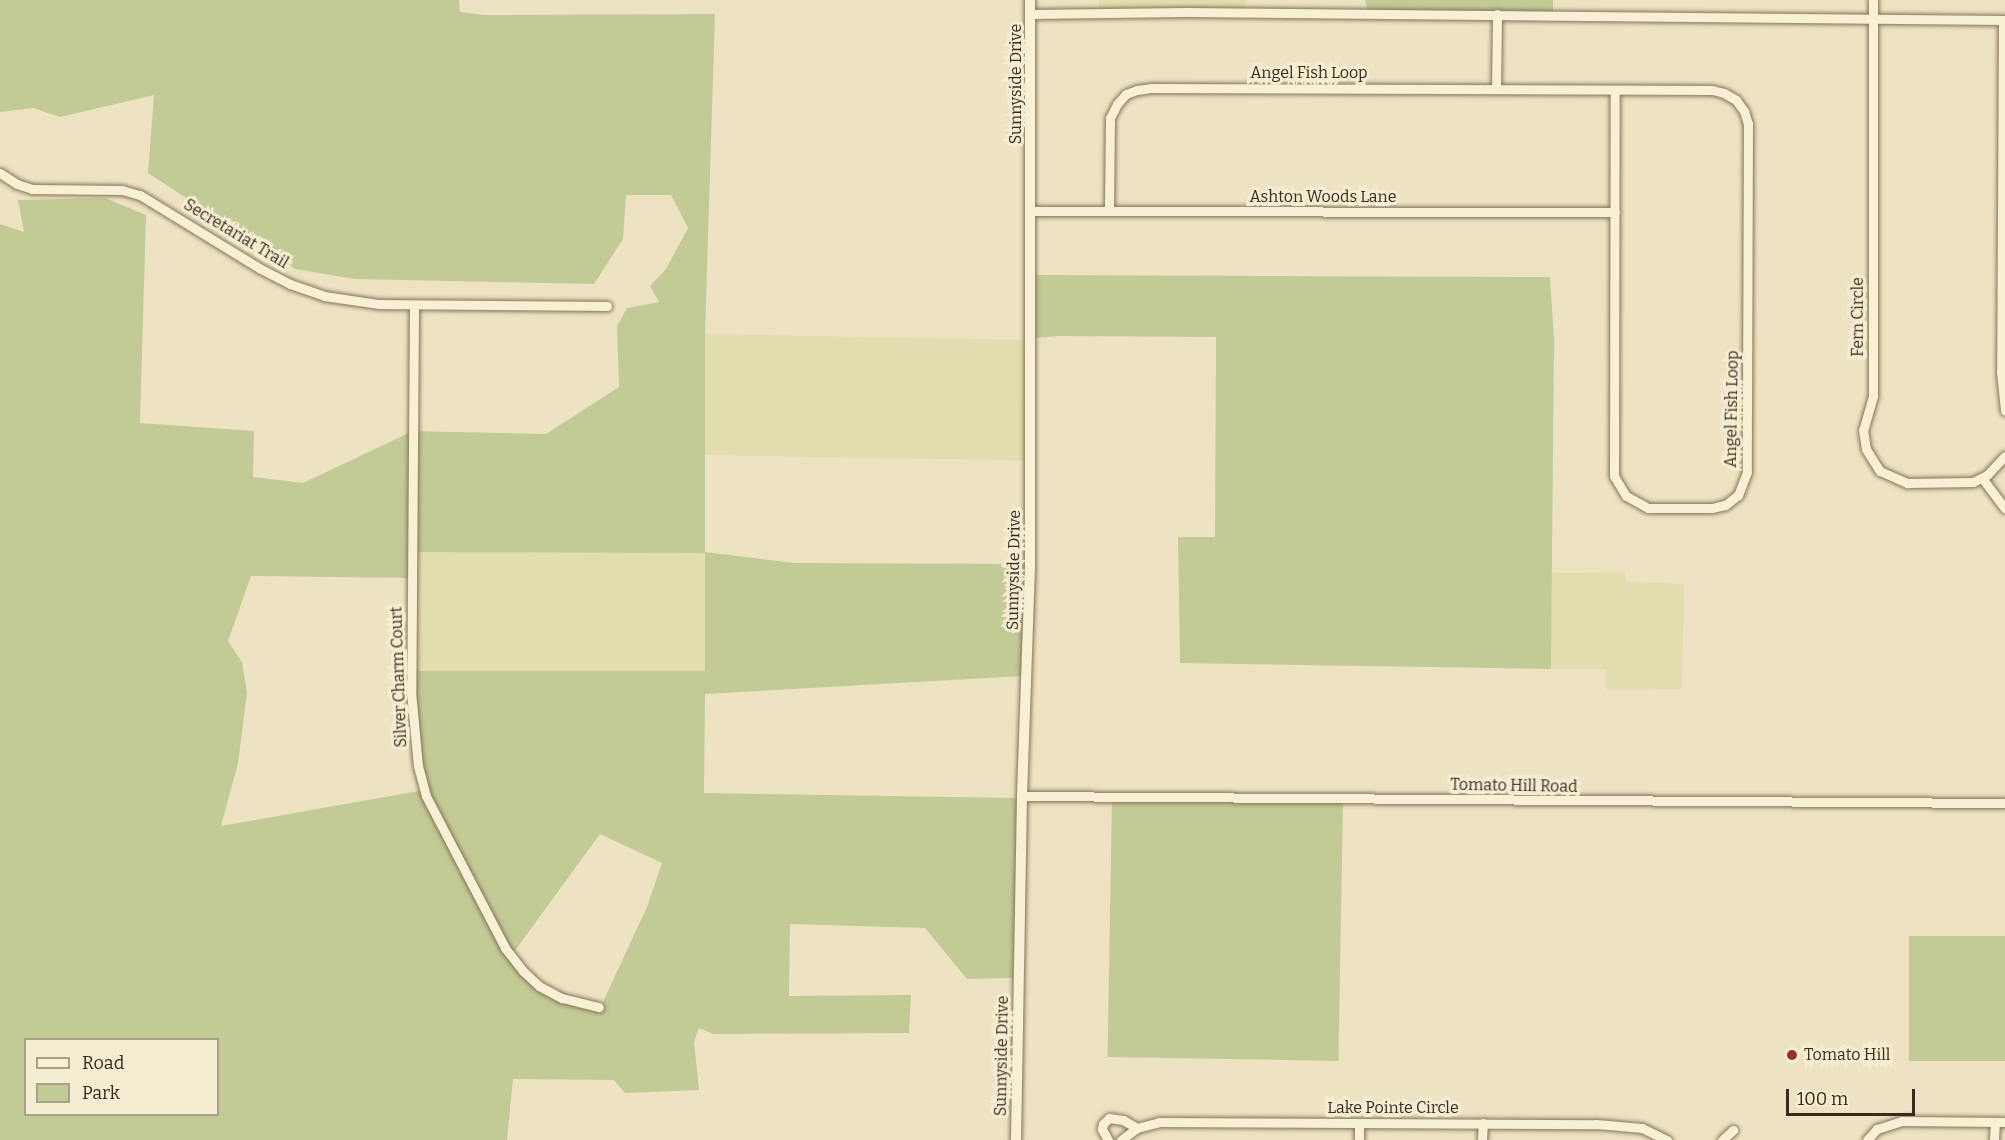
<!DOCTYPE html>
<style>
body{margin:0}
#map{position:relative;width:2005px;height:1140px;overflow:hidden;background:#ede3c2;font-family:Bitter,serif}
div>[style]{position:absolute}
.farmland>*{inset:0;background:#e3deaf;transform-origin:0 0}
.green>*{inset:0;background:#c2cb96;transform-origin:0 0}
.roads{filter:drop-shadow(0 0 2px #877459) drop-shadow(0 0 2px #877459)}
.minor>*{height:9px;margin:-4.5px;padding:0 4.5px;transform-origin:4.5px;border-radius:4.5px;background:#f8f0d5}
.tertiary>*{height:10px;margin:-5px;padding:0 5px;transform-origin:5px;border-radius:5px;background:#f8f0d5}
.dots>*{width:16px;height:16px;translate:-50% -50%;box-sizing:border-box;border:3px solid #f5edd1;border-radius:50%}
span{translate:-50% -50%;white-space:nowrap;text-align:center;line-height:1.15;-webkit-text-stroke:6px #f5edd1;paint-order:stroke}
.street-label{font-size:16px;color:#372b1d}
.poi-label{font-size:16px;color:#372b1d}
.left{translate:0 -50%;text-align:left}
.legend{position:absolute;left:24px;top:1038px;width:195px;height:78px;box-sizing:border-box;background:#f5edd1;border:2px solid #a99f89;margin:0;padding:8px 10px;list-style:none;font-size:18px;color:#372b1d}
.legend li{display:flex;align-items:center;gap:12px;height:30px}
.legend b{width:30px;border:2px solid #a99f89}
.scale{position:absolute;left:1786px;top:1089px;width:129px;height:27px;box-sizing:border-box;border:3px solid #372b1d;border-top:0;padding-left:8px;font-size:18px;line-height:21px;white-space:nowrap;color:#372b1d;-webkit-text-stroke:4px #f5edd1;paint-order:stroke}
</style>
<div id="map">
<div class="farmland">
<div style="left:1099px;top:0;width:146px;height:13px"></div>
<div style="left:705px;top:334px;width:320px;height:121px;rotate:1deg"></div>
<div style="left:413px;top:552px;width:292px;height:119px"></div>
<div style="clip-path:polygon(1625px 572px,1626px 582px,1684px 584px,1682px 689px,1606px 690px,1606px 669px,1551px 669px,1552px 573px)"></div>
</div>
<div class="green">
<div style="clip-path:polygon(evenodd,0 0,459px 0,460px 12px,484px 15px,715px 14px,705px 334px,705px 552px,794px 563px,1025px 564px,1021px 676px,705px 694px,704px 793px,1017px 798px,1013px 978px,967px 979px,925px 928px,790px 924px,789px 996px,911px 995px,909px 1033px,713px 1034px,699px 1028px,694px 1042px,699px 1090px,625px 1093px,614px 1080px,513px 1079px,507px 1140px,0 1140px,0 224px,24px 232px,18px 200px,105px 198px,146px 215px,140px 423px,254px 431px,253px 477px,303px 483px,413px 431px,546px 434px,619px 387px,617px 326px,627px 308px,659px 302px,650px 286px,666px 269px,688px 228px,671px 195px,626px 195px,623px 239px,594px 284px,355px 279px,295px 269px,148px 173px,154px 95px,60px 117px,33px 108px,0 112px,0 0,413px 552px,705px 553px,705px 671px,412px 671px,424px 790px,221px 826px,238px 763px,247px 693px,242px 662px,228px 641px,251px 576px,413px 578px,413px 552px,0 0,600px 834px,662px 863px,647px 907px,601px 1006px,537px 983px,511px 956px,600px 834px,0 0,26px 1040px,218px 1040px,218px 1114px,26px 1114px,26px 1040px)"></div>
<div style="clip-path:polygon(1365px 0,1553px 0,1553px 11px,1368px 13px)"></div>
<div style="clip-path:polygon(1035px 275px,1550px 277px,1554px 340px,1551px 669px,1180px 663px,1178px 537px,1215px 537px,1216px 337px,1059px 336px,1035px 338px)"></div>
<div style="left:1112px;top:799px;width:231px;height:258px;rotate:1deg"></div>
<div style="left:2005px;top:936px;width:125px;height:96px;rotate:90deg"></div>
</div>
<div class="roads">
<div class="minor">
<div style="left:1873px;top:0;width:396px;rotate:90deg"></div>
<div style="left:1873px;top:396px;width:35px;rotate:106deg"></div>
<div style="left:1863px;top:430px;width:19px;rotate:81deg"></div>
<div style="left:1866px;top:449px;width:26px;rotate:58deg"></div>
<div style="left:1880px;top:471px;width:30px;rotate:24deg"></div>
<div style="left:1907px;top:483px;width:66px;rotate:-0.9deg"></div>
<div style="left:1973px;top:482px;width:16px;rotate:-27deg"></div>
<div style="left:1987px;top:475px;width:26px;rotate:-47deg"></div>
<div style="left:1030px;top:14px;width:156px;rotate:-0.7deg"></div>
<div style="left:1186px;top:12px;width:819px;rotate:0.56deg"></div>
<div style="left:2003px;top:20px;width:352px;rotate:90.3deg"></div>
<div style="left:2001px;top:372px;width:39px;rotate:84deg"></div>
<div style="left:1496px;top:89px;width:75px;rotate:-89.2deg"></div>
<div style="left:0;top:173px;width:20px;rotate:33deg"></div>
<div style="left:17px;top:184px;width:16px;rotate:18deg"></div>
<div style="left:32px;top:189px;width:90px;rotate:0.6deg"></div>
<div style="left:122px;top:190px;width:19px;rotate:16deg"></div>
<div style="left:140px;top:195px;width:140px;rotate:31.5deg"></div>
<div style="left:259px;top:268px;width:35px;rotate:27deg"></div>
<div style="left:290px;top:284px;width:36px;rotate:19deg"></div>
<div style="left:324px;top:296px;width:56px;rotate:8.3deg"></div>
<div style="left:379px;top:304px;width:228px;rotate:0.5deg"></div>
<div style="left:1031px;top:211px;width:584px;rotate:0.1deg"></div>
<div style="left:1109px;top:211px;width:93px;rotate:-89.4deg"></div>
<div style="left:1110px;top:118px;width:16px;rotate:-63deg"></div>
<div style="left:1117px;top:104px;width:13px;rotate:-48deg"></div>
<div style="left:1126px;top:94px;width:12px;rotate:-20deg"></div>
<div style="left:1137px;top:90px;width:15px;rotate:-8deg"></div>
<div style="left:1152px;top:88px;width:560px;rotate:0.2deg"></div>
<div style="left:1712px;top:90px;width:12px;rotate:14deg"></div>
<div style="left:1724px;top:93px;width:14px;rotate:30deg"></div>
<div style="left:1736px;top:100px;width:14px;rotate:54deg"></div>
<div style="left:1744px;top:111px;width:14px;rotate:73deg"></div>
<div style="left:1748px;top:124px;width:348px;rotate:90.2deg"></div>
<div style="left:1747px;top:472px;width:25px;rotate:111deg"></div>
<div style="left:1738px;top:495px;width:16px;rotate:142deg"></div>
<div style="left:1725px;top:505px;width:13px;rotate:167deg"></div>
<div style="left:1712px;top:508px;width:64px;rotate:180deg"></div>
<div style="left:1648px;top:508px;width:25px;rotate:-151deg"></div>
<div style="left:1626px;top:496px;width:23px;rotate:-121deg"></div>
<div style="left:1614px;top:476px;width:386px;rotate:-89.9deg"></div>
<div style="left:414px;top:305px;width:386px;rotate:90.4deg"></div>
<div style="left:411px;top:691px;width:75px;rotate:84.7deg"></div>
<div style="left:418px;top:766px;width:31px;rotate:75deg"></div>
<div style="left:426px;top:796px;width:171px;rotate:62.5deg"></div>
<div style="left:505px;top:948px;width:29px;rotate:52deg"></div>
<div style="left:523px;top:971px;width:22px;rotate:43deg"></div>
<div style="left:539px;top:986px;width:26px;rotate:28deg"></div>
<div style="left:562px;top:998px;width:38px;rotate:14deg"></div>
<div style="left:1982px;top:478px;width:38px;rotate:53deg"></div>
<div style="left:1022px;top:796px;width:983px;rotate:0.41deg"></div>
<div style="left:1108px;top:1140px;width:13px;rotate:-119deg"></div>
<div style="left:1102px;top:1129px;width:5px;rotate:-79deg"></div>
<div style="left:1103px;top:1124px;width:8px;rotate:-45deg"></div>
<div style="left:1109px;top:1118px;width:14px;rotate:8deg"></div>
<div style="left:1123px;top:1120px;width:16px;rotate:30deg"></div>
<div style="left:1121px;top:1140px;width:20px;rotate:-37deg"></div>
<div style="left:1137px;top:1128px;width:23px;rotate:-15deg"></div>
<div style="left:1159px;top:1122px;width:437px;rotate:0.3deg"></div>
<div style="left:1596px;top:1124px;width:46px;rotate:5deg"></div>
<div style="left:1642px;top:1128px;width:28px;rotate:26deg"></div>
<div style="left:1359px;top:1140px;width:17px;rotate:-90deg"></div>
<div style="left:1482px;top:1140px;width:17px;rotate:-87deg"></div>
<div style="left:1722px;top:1140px;width:15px;rotate:-42deg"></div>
<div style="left:1867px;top:1140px;width:15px;rotate:-48deg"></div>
<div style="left:1877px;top:1129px;width:26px;rotate:-18deg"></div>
<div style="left:1902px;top:1121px;width:103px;rotate:0.6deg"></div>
<div style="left:1994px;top:1140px;width:18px;rotate:-87deg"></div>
</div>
<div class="tertiary">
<div style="left:1016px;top:1140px;width:344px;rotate:-89deg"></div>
<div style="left:1022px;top:796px;width:228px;rotate:-88deg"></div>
<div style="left:1030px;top:568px;width:568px;rotate:-90deg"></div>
</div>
</div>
<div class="dots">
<div style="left:1792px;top:1055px;background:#95302a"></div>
</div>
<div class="street-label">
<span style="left:1309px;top:73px">Angel Fish Loop</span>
<span style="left:1016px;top:84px;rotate:-90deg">Sunnyside Drive</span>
<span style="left:1323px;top:197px">Ashton Woods Lane</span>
<span style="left:236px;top:234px;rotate:31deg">Secretariat Trail</span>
<span style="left:1858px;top:317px;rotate:-90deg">Fern Circle</span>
<span style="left:1732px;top:409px;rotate:-89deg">Angel Fish Loop</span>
<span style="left:1014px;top:570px;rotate:-89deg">Sunnyside Drive</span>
<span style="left:399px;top:677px;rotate:-92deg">Silver Charm Court</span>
<span style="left:1514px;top:786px;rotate:1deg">Tomato Hill Road</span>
<span style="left:1002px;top:1056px;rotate:-89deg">Sunnyside Drive</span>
<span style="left:1393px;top:1108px">Lake Pointe Circle</span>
</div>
<div class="poi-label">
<span class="left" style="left:1804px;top:1055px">Tomato Hill</span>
</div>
<ul class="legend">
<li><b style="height:8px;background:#f8f0d5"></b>Road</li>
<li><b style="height:16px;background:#c2cb96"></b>Park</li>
</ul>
<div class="scale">100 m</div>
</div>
